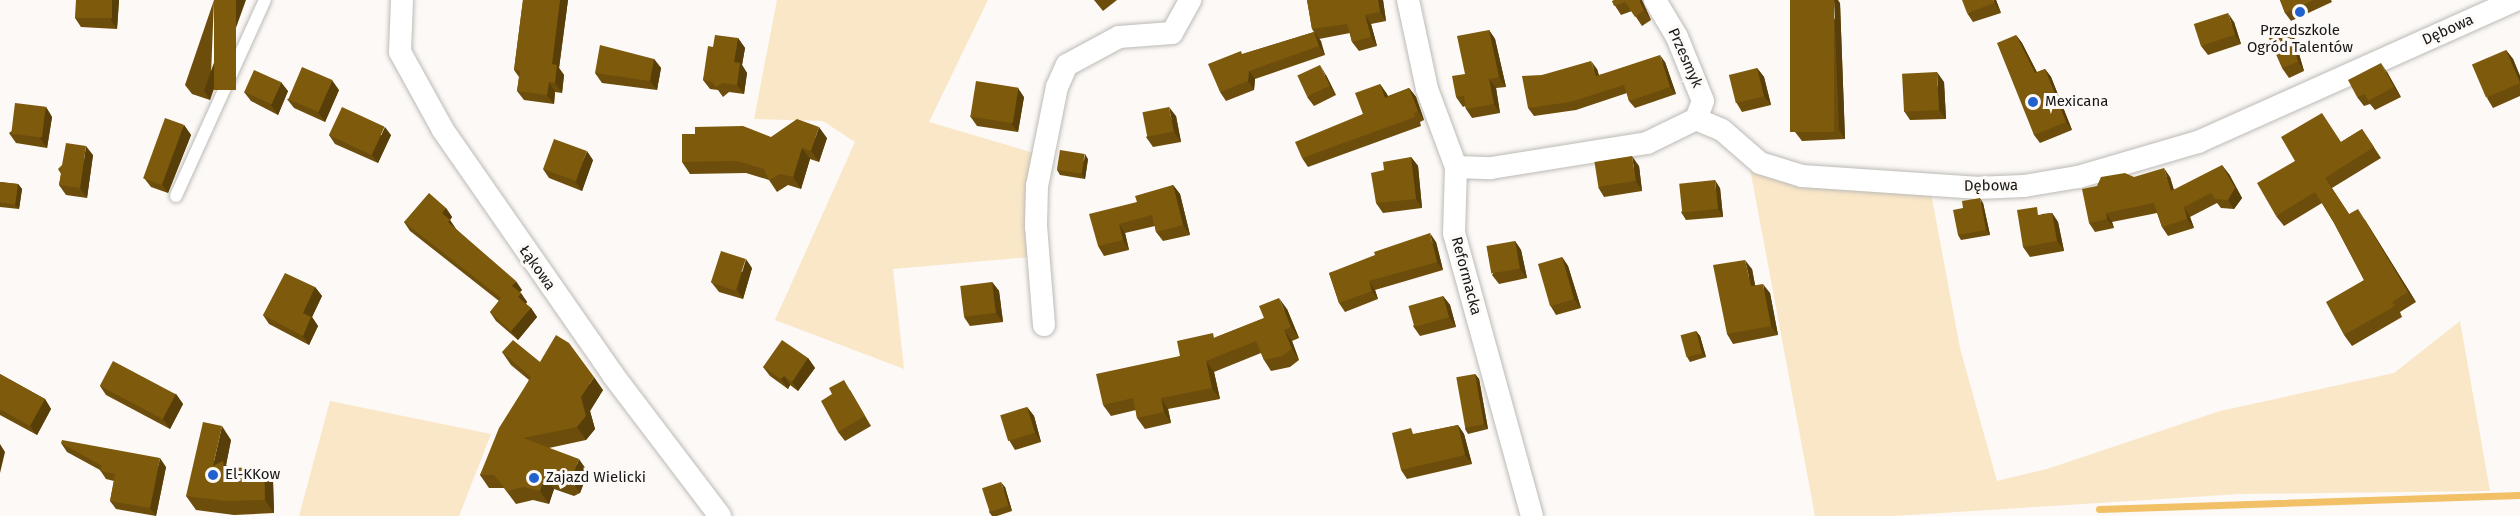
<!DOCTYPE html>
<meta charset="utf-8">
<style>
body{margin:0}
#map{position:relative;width:2520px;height:516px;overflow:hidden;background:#fcf9f6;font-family:"Fira Sans",sans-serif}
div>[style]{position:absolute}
.green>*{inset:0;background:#fae7c7}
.stream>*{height:7px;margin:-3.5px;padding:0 3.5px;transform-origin:3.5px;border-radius:3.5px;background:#f2c067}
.roads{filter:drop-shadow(0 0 2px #bcbab6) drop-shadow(0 0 2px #bcbab6)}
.service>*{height:12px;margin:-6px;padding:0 6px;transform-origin:6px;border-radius:6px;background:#fff}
.minor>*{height:22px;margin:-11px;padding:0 11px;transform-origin:11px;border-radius:11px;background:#fff}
.wall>*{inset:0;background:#6c4d0b}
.shaded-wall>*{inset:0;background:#583f09}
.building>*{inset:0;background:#7e5a0d;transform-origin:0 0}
.dots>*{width:16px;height:16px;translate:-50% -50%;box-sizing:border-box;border:3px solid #fcf9f6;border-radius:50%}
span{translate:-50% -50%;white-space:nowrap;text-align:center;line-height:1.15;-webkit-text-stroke:6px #fcf9f6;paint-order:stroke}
.poi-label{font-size:15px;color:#181716}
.left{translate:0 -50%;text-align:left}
.street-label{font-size:15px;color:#181716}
</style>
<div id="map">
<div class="green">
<div style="clip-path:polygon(777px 0,988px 0,929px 122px,1037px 154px,1029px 257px,893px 269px,904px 369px,775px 320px,855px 142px,823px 121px,754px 119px)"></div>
<div style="clip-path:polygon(1749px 163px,1931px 193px,1960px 348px,1997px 481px,2047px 469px,2220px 411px,2394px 373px,2460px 321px,2490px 491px,2239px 494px,1894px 516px,1815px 516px)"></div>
<div style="clip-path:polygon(330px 401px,491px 434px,459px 516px,299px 516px)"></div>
</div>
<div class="stream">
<div style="left:2099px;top:509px;width:421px;rotate:-1.9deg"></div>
</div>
<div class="roads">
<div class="service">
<div style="left:176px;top:196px;width:215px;rotate:-65.6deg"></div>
</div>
<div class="minor">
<div style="left:402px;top:0;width:52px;rotate:92.2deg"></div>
<div style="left:400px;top:52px;width:89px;rotate:61.1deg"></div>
<div style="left:443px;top:130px;width:298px;rotate:55.2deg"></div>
<div style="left:613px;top:375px;width:177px;rotate:52.8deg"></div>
<div style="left:1408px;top:0;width:91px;rotate:77.9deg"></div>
<div style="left:1427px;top:89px;width:83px;rotate:69.6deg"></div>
<div style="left:1456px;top:167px;width:66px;rotate:91.7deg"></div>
<div style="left:1454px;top:233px;width:294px;rotate:74.6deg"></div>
<div style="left:1655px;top:0;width:43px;rotate:59.3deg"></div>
<div style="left:1677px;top:37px;width:69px;rotate:67.9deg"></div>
<div style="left:1703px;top:101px;width:19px;rotate:111deg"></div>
<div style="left:1456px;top:167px;width:35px;rotate:2deg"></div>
<div style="left:1491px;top:168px;width:158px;rotate:-9.1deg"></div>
<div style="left:1647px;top:143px;width:55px;rotate:-26.1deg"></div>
<div style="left:1696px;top:119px;width:28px;rotate:23deg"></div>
<div style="left:1722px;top:130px;width:50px;rotate:41deg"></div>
<div style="left:1760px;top:163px;width:44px;rotate:17.2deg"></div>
<div style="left:1802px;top:176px;width:174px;rotate:3.9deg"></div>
<div style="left:1976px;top:188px;width:48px;rotate:-2.4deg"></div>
<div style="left:2024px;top:186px;width:55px;rotate:-9.5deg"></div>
<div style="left:2078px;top:177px;width:125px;rotate:-16.3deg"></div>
<div style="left:2198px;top:142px;width:348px;rotate:-24.1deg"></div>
<div style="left:1044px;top:325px;width:99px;rotate:-94.6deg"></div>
<div style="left:1036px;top:226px;width:40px;rotate:-88.6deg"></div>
<div style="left:1037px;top:186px;width:101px;rotate:-78.6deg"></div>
<div style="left:1057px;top:87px;width:24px;rotate:-66deg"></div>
<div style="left:1067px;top:65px;width:59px;rotate:-28.3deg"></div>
<div style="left:1119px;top:37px;width:53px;rotate:-4.3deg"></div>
<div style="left:1172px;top:33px;width:38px;rotate:-61deg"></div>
</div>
</div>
<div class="wall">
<div style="clip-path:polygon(76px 0,119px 0,117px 29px,81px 27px,75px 18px)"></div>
<div style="clip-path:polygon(214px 0,210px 100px,192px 94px,185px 85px)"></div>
<div style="clip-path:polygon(523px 0,568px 0,559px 68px,564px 75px,562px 93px,555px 92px,554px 104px,524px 100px,517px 91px,519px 77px,514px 70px)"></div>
<div style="clip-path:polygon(1094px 0,1117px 0,1103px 11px)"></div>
<div style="clip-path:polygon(1307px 0,1383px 0,1386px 21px,1371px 24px,1377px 46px,1359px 51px,1352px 42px,1350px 33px,1319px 39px,1325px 55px,1255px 79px,1254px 90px,1226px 101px,1220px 92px,1243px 54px,1314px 32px,1312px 29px)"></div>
<div style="clip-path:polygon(1996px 0,2001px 13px,1973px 22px,1967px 13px)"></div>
<div style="clip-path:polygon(2280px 0,2331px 0,2332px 2px,2291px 21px,2285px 13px)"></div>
<div style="clip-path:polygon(1612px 1px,1642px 1px,1651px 20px,1642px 26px,1632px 11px,1621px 15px)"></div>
<div style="clip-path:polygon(1840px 3px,1845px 139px,1802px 141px,1795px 132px)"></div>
<div style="clip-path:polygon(2234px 22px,2241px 44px,2208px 55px,2201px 46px)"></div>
<div style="clip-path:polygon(1489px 30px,1495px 39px,1506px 87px,1496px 88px,1500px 113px,1472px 118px,1466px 109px,1465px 106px,1463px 107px,1456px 97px,1465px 74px)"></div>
<div style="clip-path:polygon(2016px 35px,2022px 43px,2037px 72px,2045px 69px,2051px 77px,2072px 130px,2040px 143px,2034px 135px)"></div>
<div style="clip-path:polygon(2294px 37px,2304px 71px,2289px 78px,2282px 68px)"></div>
<div style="clip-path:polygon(738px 38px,745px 48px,742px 65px,747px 73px,744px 94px,729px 92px,723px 97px,718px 90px,710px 89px,703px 80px,713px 47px)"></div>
<div style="clip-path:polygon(2506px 50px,2513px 59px,2520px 76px,2520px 96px,2493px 108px,2487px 98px)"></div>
<div style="clip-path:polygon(654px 59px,661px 68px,657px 90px,602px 83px,595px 73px)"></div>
<div style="clip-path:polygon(1665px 62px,1676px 94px,1635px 108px,1629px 101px,1627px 93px,1576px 110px,1534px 116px,1528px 108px,1542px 75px,1597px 69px,1599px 75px)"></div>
<div style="clip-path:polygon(1757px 68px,1764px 77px,1771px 105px,1742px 112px,1736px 102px)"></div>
<div style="clip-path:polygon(2387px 72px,2401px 97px,2375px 110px,2370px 104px,2364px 106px,2357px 97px)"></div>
<div style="clip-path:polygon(1326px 75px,1336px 95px,1314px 106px,1307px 97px)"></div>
<div style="clip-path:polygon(1944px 82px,1946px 119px,1910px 120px,1904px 111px)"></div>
<div style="clip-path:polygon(1380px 84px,1388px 96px,1409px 88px,1416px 97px,1424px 120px,1420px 122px,1421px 126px,1308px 167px,1302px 158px,1363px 114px)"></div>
<div style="clip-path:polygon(339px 90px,325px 122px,294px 108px,287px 99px)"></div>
<div style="clip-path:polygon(288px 91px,278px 115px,251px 101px,244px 92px)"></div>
<div style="clip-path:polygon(1024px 97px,1018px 132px,977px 126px,970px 116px)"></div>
<div style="clip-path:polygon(46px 107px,52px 117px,47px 148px,16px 143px,9px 133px)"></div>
<div style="clip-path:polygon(1176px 116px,1181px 142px,1153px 147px,1146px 137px)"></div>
<div style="clip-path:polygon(184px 125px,191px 135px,168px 193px,151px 187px,144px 178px)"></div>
<div style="clip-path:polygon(2362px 129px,2381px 158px,2332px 188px,2349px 214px,2365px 220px,2416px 302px,2400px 312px,2402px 317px,2352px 346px,2344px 335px,2364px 280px,2334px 223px,2322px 203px,2284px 226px,2276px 216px,2341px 142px)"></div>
<div style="clip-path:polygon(329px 135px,391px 135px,378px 163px,335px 144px)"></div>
<div style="clip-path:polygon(771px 137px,827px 138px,819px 162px,810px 159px,801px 189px,788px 185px,777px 192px,769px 180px,746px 173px,690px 174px,682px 162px)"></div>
<div style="clip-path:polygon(93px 155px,87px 198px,66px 195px,59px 185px,61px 174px)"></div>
<div style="clip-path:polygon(1411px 157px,1418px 166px,1422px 208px,1383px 213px,1376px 203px,1384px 170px)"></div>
<div style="clip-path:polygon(1088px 159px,1085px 179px,1060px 175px,1057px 170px)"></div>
<div style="clip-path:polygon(593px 160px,582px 191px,549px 178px,543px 169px)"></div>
<div style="clip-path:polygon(1639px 166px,1642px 191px,1604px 197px,1598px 187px)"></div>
<div style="clip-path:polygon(2229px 174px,2242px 198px,2234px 209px,2221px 208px,2217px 203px,2190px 217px,2194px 228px,2168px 236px,2162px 227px,2157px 213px,2112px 222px,2114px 228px,2095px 232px,2089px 223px,2134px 177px,2170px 177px,2174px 190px)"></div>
<div style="clip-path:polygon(0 182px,18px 184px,22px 189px,19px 209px,0 207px)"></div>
<div style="clip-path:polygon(1173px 185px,1180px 194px,1190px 235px,1163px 241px,1156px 232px,1155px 226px,1125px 233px,1129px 250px,1104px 256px,1098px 246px,1137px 202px)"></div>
<div style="clip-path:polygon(1720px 188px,1723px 217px,1686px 220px,1681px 212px)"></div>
<div style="clip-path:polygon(1983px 203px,1990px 235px,1961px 240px,1958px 235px,1963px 208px)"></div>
<div style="clip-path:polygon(446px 208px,452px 217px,450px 220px,456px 229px,522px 290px,520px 292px,527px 302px,526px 304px,531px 308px,537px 317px,518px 340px,496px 321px,490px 312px,499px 301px,410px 231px,404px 222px)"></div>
<div style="clip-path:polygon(2052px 213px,2058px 222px,2064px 251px,2030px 257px,2023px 247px,2042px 214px)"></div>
<div style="clip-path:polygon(1515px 241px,1521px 250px,1527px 278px,1499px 284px,1492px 275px)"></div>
<div style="clip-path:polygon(1436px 242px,1443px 270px,1375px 290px,1378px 299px,1345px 312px,1339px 303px,1329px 273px)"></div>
<div style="clip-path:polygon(1562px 257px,1568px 266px,1581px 308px,1556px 315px,1550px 305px)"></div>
<div style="clip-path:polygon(752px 268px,743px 299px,719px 292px,712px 283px)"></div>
<div style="clip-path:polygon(1752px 269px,1755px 285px,1770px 293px,1778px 335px,1733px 344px,1727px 334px)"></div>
<div style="clip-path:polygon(992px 282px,999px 291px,1003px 322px,970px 326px,964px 317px)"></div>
<div style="clip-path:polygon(315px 287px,322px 296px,312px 317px,318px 326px,309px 345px,269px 324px,263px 315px)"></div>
<div style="clip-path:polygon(1443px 296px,1450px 305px,1456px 327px,1420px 336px,1413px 326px)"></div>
<div style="clip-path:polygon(1287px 309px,1299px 338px,1292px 341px,1299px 360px,1290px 367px,1271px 371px,1264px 360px,1261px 353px,1214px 372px,1220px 399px,1168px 409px,1171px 423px,1145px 429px,1137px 418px,1136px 410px,1111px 416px,1103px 405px,1180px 356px,1216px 337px)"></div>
<div style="clip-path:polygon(1696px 331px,1700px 336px,1706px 357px,1690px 362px,1687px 357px)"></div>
<div style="clip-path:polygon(502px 352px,540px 362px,603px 390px,590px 411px,595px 429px,586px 440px,549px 448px,588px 472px,580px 493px,574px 496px,554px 489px,549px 504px,533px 500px,516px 504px,504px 488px,489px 488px,480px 475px,529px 380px,511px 365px)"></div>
<div style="clip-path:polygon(808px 358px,815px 368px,798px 391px,790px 385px,788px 389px,770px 376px,763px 367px)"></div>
<div style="clip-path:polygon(0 374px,45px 399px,51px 409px,37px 435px,0 415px)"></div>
<div style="clip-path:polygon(1475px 374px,1479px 379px,1488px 429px,1468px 434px,1465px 429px)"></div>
<div style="clip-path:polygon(100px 386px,176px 394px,183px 404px,170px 429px,106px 395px)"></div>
<div style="clip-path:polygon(850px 390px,871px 426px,845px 441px,838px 432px)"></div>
<div style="clip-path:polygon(1027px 407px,1034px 416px,1041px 442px,1015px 450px,1009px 440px)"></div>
<div style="clip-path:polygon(1458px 425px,1464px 434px,1472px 464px,1407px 479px,1401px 470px,1415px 434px)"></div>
<div style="clip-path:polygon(231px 440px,226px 465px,228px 468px,264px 467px,273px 481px,274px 513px,234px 515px,196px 510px,186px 496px)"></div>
<div style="clip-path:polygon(61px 443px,166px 467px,156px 516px,116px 509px,110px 501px,114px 481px,106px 479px,100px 470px,67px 452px)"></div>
<div style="clip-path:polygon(1005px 487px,1012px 511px,997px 516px,992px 516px,989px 512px)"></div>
</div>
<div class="shaded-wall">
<div style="clip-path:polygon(112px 0,119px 0,117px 29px,111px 20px)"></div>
<div style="clip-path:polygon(236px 0,246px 0,210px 100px,204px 91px)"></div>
<div style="clip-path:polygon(560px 0,568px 0,559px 68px,564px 75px,562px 93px,555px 83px,552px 64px)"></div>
<div style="clip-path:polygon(1378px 0,1383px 0,1386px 21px,1380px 12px)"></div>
<div style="clip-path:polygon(1639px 0,1642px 0,1651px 20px,1644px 10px)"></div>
<div style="clip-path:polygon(1834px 0,1838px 0,1840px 3px,1845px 139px,1839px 130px)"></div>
<div style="clip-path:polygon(1993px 0,1996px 0,2001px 13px,1995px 3px)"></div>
<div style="clip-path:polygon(2228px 13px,2234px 22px,2241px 44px,2235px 35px)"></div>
<div style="clip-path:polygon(1365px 15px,1371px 24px,1377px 46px,1371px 37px)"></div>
<div style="clip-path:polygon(2288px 27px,2294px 37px,2304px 71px,2298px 62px)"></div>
<div style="clip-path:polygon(1489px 30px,1495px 39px,1506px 87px,1499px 77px)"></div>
<div style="clip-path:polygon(1314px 32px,1321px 41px,1325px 55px,1319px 46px)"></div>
<div style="clip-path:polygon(2016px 35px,2022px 43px,2041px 81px,2035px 73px)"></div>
<div style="clip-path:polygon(738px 38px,745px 48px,742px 65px,747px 73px,744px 94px,737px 85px,734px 62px)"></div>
<div style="clip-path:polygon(2506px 50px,2513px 59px,2520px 76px,2520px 82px)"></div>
<div style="clip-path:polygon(1660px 55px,1665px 62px,1676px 94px,1670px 87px)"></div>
<div style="clip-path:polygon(654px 59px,661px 68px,657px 90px,650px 81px)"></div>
<div style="clip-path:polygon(1591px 61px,1597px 69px,1601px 84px,1596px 76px)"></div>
<div style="clip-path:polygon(2381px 63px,2387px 72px,2401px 97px,2394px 87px)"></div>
<div style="clip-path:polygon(1320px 65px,1326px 75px,1336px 95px,1330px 86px)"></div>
<div style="clip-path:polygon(1757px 68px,1764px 77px,1771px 105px,1764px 96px)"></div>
<div style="clip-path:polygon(2045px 69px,2051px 77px,2072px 130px,2066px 122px)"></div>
<div style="clip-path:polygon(1249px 71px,1255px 79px,1254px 90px,1248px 81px)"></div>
<div style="clip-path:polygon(1937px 72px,1944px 82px,1946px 119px,1939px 110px)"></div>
<div style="clip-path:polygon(1489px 79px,1496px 88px,1500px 113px,1494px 104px)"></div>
<div style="clip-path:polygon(332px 80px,339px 90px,325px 122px,318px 112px)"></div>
<div style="clip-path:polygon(281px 82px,288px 91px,278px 115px,271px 105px)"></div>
<div style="clip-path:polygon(549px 82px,555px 92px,554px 104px,547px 95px)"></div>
<div style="clip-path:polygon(1380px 84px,1387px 94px,1391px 107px,1385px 98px)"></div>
<div style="clip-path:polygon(1018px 88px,1024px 97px,1018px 132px,1011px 123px)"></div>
<div style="clip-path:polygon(1409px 88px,1416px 97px,1424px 120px,1418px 111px)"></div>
<div style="clip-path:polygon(46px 107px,52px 117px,47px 148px,40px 138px)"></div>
<div style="clip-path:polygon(1169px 107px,1176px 116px,1181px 142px,1174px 132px)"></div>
<div style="clip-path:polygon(184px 125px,191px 135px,168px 193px,162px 184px)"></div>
<div style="clip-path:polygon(385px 127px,391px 135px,378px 163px,372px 155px)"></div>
<div style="clip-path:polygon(819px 127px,827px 138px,819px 162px,811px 151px)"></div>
<div style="clip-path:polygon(86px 146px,93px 155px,87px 198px,80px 188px)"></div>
<div style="clip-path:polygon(802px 148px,810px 159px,801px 189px,793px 177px)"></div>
<div style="clip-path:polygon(587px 151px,593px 160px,582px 191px,575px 181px)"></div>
<div style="clip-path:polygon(1085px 154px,1088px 159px,1085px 179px,1082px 174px)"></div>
<div style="clip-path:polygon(1632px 156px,1639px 166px,1642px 191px,1636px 181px)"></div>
<div style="clip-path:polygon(1411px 157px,1418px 166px,1422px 208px,1416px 199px)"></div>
<div style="clip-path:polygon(2222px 165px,2229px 174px,2242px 198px,2234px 209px,2228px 200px)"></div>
<div style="clip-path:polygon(2164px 168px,2170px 177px,2177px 201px,2171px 191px)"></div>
<div style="clip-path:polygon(1715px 180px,1720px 188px,1723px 217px,1718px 209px)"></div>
<div style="clip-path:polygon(18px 184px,22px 189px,19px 209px,15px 205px)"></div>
<div style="clip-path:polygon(1173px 185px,1180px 194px,1190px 235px,1183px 225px)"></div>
<div style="clip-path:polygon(1980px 198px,1983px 203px,1990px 235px,1986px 230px)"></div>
<div style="clip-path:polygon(2184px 207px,2190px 217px,2194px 228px,2187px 219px)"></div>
<div style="clip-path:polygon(446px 208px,452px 217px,450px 220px,456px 229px,454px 231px,442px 213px)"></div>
<div style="clip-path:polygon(2358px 209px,2365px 220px,2416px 302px,2408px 292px)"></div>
<div style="clip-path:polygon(2052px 213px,2058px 222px,2064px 251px,2057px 241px)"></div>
<div style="clip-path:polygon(2106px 213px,2112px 222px,2114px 228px,2107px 219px)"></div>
<div style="clip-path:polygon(1119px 224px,1125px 233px,1129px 250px,1123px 240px)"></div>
<div style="clip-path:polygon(1430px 233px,1436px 242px,1443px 270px,1437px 262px)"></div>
<div style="clip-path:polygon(1515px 241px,1521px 250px,1527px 278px,1520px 269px)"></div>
<div style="clip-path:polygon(1562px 257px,1568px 266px,1581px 308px,1574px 299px)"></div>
<div style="clip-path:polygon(746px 259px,752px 268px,743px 299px,737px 290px)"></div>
<div style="clip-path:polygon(1745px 260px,1752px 269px,1757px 296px,1751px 286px)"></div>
<div style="clip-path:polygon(516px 281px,522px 290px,518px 294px,512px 286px)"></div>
<div style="clip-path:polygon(1369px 281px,1375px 290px,1378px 299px,1372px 291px)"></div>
<div style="clip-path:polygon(992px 282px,999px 291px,1003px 322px,996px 313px)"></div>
<div style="clip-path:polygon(1763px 284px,1770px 293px,1778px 335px,1771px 326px)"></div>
<div style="clip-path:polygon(315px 287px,322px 296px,312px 317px,318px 326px,309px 345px,303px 336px,303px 313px)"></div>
<div style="clip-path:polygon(521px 293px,527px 302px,524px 306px,518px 297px)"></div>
<div style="clip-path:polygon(1443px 296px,1450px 305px,1456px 327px,1449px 317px)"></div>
<div style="clip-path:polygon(1279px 298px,1287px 309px,1299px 338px,1291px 327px)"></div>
<div style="clip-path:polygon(531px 308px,537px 317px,518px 340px,511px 331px)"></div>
<div style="clip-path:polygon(1284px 330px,1292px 341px,1299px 360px,1292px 349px)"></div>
<div style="clip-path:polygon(1696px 331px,1700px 336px,1706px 357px,1702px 353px)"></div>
<div style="clip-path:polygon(808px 358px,815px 368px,798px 391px,792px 382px)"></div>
<div style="clip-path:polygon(1206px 361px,1214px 372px,1220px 399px,1212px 388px)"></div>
<div style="clip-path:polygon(1475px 374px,1479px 379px,1488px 429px,1484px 424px)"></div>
<div style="clip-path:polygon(784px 376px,790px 385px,788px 389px,781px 379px)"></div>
<div style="clip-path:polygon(594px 377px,603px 390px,590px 411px,595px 429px,586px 440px,577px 427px,581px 397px)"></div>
<div style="clip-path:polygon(176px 394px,183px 404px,170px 429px,163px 419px)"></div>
<div style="clip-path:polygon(1161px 398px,1168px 409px,1171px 423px,1164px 412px)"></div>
<div style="clip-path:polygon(45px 399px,51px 409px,37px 435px,30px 426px)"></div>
<div style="clip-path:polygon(1027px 407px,1034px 416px,1041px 442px,1035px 433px)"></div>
<div style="clip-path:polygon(1458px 425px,1464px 434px,1472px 464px,1465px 455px)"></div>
<div style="clip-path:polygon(222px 426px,231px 440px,226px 465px,233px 475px,213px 466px)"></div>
<div style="clip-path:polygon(0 444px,5px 452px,0 473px)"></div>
<div style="clip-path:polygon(160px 458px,166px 467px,156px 516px,150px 508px)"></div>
<div style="clip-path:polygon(579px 459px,588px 472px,580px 493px,571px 480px)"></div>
<div style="clip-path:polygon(264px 467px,273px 481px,274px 513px,265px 500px)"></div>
<div style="clip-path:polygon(545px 476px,554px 489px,549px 504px,540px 491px)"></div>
<div style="clip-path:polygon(1001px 482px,1005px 487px,1012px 511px,1009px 506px)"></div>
</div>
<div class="building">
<div style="left:76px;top:0;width:36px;height:18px"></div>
<div style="left:214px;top:0;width:22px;height:90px"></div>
<div style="clip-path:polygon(523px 0,560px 0,552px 64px,557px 65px,555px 83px,549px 82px,547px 95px,517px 91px,520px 71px,514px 70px)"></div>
<div style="clip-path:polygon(1307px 0,1378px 0,1380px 12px,1365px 15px,1371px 37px,1352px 42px,1347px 24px,1312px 29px)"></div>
<div style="clip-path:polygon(1614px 0,1639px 0,1644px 10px,1635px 17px,1625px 2px,1614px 6px,1612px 1px)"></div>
<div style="left:1790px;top:0;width:44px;height:132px"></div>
<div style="clip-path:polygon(1962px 0,1993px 0,1995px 3px,1967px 13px)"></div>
<div style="clip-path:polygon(2280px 0,2314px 0,2285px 13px)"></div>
<div style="left:2228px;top:13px;width:23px;height:36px;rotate:72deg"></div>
<div style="clip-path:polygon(2288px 27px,2298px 62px,2282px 68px,2268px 36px)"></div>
<div style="clip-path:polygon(1489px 30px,1499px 77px,1489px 79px,1494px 104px,1466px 109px,1464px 96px,1456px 97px,1452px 76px,1465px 74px,1457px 36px)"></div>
<div style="clip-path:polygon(1314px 32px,1319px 46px,1249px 71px,1248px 81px,1220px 92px,1208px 64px,1241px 51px,1242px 54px)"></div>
<div style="clip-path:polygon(715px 35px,738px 38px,734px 62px,740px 63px,737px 85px,723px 83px,716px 87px,711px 81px,703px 80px,708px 46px,713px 47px)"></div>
<div style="clip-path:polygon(2016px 35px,2035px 73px,2045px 69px,2066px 122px,2034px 135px,1997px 43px)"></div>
<div style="clip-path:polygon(600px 45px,654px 59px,650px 81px,595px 73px)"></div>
<div style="left:2506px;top:50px;width:36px;height:37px;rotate:67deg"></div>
<div style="clip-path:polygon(1660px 55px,1670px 87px,1629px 101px,1624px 85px,1570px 102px,1528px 108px,1522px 76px,1542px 75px,1591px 61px,1596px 76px)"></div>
<div style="clip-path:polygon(2381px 63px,2394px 87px,2368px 101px,2365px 94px,2357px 97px,2348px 80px)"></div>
<div style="left:1320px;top:65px;width:23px;height:25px;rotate:65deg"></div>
<div style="left:302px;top:67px;width:33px;height:35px;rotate:23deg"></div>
<div style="left:1757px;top:68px;width:29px;height:29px;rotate:76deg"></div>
<div style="left:254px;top:70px;width:30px;height:24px;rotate:24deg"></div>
<div style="left:1937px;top:72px;width:38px;height:35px;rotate:87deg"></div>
<div style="left:976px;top:81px;width:43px;height:36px;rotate:9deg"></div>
<div style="clip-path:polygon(1380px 84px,1385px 98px,1409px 88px,1418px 111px,1414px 113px,1415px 117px,1302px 158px,1295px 142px,1363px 114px,1355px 93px)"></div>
<div style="left:15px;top:103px;width:31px;height:31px;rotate:7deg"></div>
<div style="left:342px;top:107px;width:47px;height:31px;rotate:25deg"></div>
<div style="left:1169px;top:107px;width:25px;height:27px;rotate:79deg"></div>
<div style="clip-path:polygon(2322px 113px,2341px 142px,2362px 129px,2374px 147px,2325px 178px,2349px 214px,2358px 209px,2408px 292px,2392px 302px,2395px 306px,2344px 335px,2326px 302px,2364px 280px,2334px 223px,2315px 192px,2276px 216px,2257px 183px,2295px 161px,2281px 137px)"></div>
<div style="left:165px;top:118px;width:20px;height:64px;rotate:20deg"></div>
<div style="clip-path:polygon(797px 119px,819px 127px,811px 151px,802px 148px,793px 177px,780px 174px,769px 180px,764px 169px,737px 161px,682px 162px,682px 134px,695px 134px,695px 127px,743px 126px,771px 137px)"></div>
<div style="left:554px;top:139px;width:35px;height:32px;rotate:20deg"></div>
<div style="clip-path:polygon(66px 143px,86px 146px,80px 188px,59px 185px,61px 174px,58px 169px,62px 165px)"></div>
<div style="left:1060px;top:150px;width:25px;height:20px;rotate:9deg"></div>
<div style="left:1632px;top:156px;width:25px;height:38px;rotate:81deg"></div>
<div style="clip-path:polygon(1411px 157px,1416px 199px,1376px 203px,1371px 173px,1384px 170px,1383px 162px)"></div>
<div style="clip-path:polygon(2222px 165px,2235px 188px,2228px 200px,2215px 199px,2211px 193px,2184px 207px,2187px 219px,2162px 227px,2154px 203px,2106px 213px,2107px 219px,2089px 223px,2082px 189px,2097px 186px,2101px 177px,2125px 173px,2134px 177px,2164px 168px,2171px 191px)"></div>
<div style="left:1715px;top:180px;width:29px;height:36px;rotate:84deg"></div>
<div style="clip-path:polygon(0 182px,18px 184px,15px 205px,0 202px)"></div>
<div style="clip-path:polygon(1173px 185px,1183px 225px,1156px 232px,1152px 215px,1119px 224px,1123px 240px,1098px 246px,1089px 214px,1137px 202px,1135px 196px)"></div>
<div style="clip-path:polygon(429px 193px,446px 208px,442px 213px,450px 220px,448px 222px,516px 281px,512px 286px,521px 293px,518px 297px,531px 308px,511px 331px,490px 312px,501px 298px,404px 222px)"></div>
<div style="clip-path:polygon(1980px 198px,1986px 230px,1958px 235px,1953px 210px,1963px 208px,1962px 201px)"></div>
<div style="clip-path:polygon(2037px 207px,2038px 215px,2052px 213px,2057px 241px,2023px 247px,2017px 210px)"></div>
<div style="clip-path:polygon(1430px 233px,1437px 262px,1369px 281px,1372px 291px,1339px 303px,1329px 273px,1375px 255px,1374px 252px)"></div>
<div style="left:1515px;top:241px;width:28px;height:29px;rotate:80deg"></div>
<div style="left:721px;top:251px;width:26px;height:33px;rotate:18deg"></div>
<div style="left:1562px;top:257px;width:44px;height:25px;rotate:74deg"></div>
<div style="clip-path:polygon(1745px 260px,1751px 286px,1763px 284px,1771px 326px,1727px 334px,1713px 265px)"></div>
<div style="clip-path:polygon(285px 273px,315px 287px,303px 313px,311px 317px,303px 336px,263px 315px)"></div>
<div style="left:992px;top:282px;width:31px;height:32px;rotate:83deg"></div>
<div style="left:1443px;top:296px;width:22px;height:36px;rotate:74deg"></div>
<div style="clip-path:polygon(1279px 298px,1291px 327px,1284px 330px,1292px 349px,1282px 356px,1264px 360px,1256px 341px,1206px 361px,1212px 388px,1161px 398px,1164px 412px,1137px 418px,1133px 398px,1103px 405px,1096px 374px,1180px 356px,1177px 341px,1213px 333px,1214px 338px,1264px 318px,1259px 306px)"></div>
<div style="left:1696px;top:331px;width:23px;height:16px;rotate:75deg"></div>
<div style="clip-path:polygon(556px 335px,569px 343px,594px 377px,581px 397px,586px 416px,577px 427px,523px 438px,579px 459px,571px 480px,565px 483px,545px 476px,540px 491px,524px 487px,507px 491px,494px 475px,480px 475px,499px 428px,531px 377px,502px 352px,513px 340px,540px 362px)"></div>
<div style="clip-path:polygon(782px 340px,808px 358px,792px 382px,784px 376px,781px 379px,763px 367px)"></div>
<div style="left:113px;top:361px;width:71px;height:28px;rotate:28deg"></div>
<div style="clip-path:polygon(0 374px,45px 399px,30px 426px,0 409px)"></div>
<div style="left:1475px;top:374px;width:51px;height:19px;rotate:80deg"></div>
<div style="clip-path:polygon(844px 380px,865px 416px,838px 432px,821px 401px,832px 394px,829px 388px)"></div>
<div style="left:1027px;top:407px;width:27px;height:28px;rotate:73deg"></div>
<div style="clip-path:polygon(203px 422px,222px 426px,213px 466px,223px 461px,224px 469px,264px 467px,265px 500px,225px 501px,186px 496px)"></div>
<div style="clip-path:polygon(1458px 425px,1465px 455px,1401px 470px,1392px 433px,1411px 428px,1413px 434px)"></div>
<div style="clip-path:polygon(62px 440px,160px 458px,150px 508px,110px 501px,115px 474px,100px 471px,102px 466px,61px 443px)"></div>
<div style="left:1001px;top:482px;width:25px;height:20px;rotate:72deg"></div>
</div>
<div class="dots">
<div style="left:2300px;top:12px;background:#2262ce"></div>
<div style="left:2033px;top:102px;background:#2262ce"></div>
<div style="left:213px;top:475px;background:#2262ce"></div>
<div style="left:534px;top:478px;background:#2262ce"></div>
</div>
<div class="poi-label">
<span style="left:2300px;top:39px">Przedszkole<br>Ogród Talentów</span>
<span class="left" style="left:2045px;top:102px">Mexicana</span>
<span class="left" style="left:225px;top:475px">El-KKow</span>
<span class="left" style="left:546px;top:478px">Zajazd Wielicki</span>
</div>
<div class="street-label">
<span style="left:2448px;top:30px;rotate:-24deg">Dębowa</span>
<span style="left:1685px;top:58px;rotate:66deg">Przesmyk</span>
<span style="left:1991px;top:186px;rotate:-1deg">Dębowa</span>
<span style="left:537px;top:268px;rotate:55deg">Łąkowa</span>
<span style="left:1466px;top:276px;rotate:75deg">Reformacka</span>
</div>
</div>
